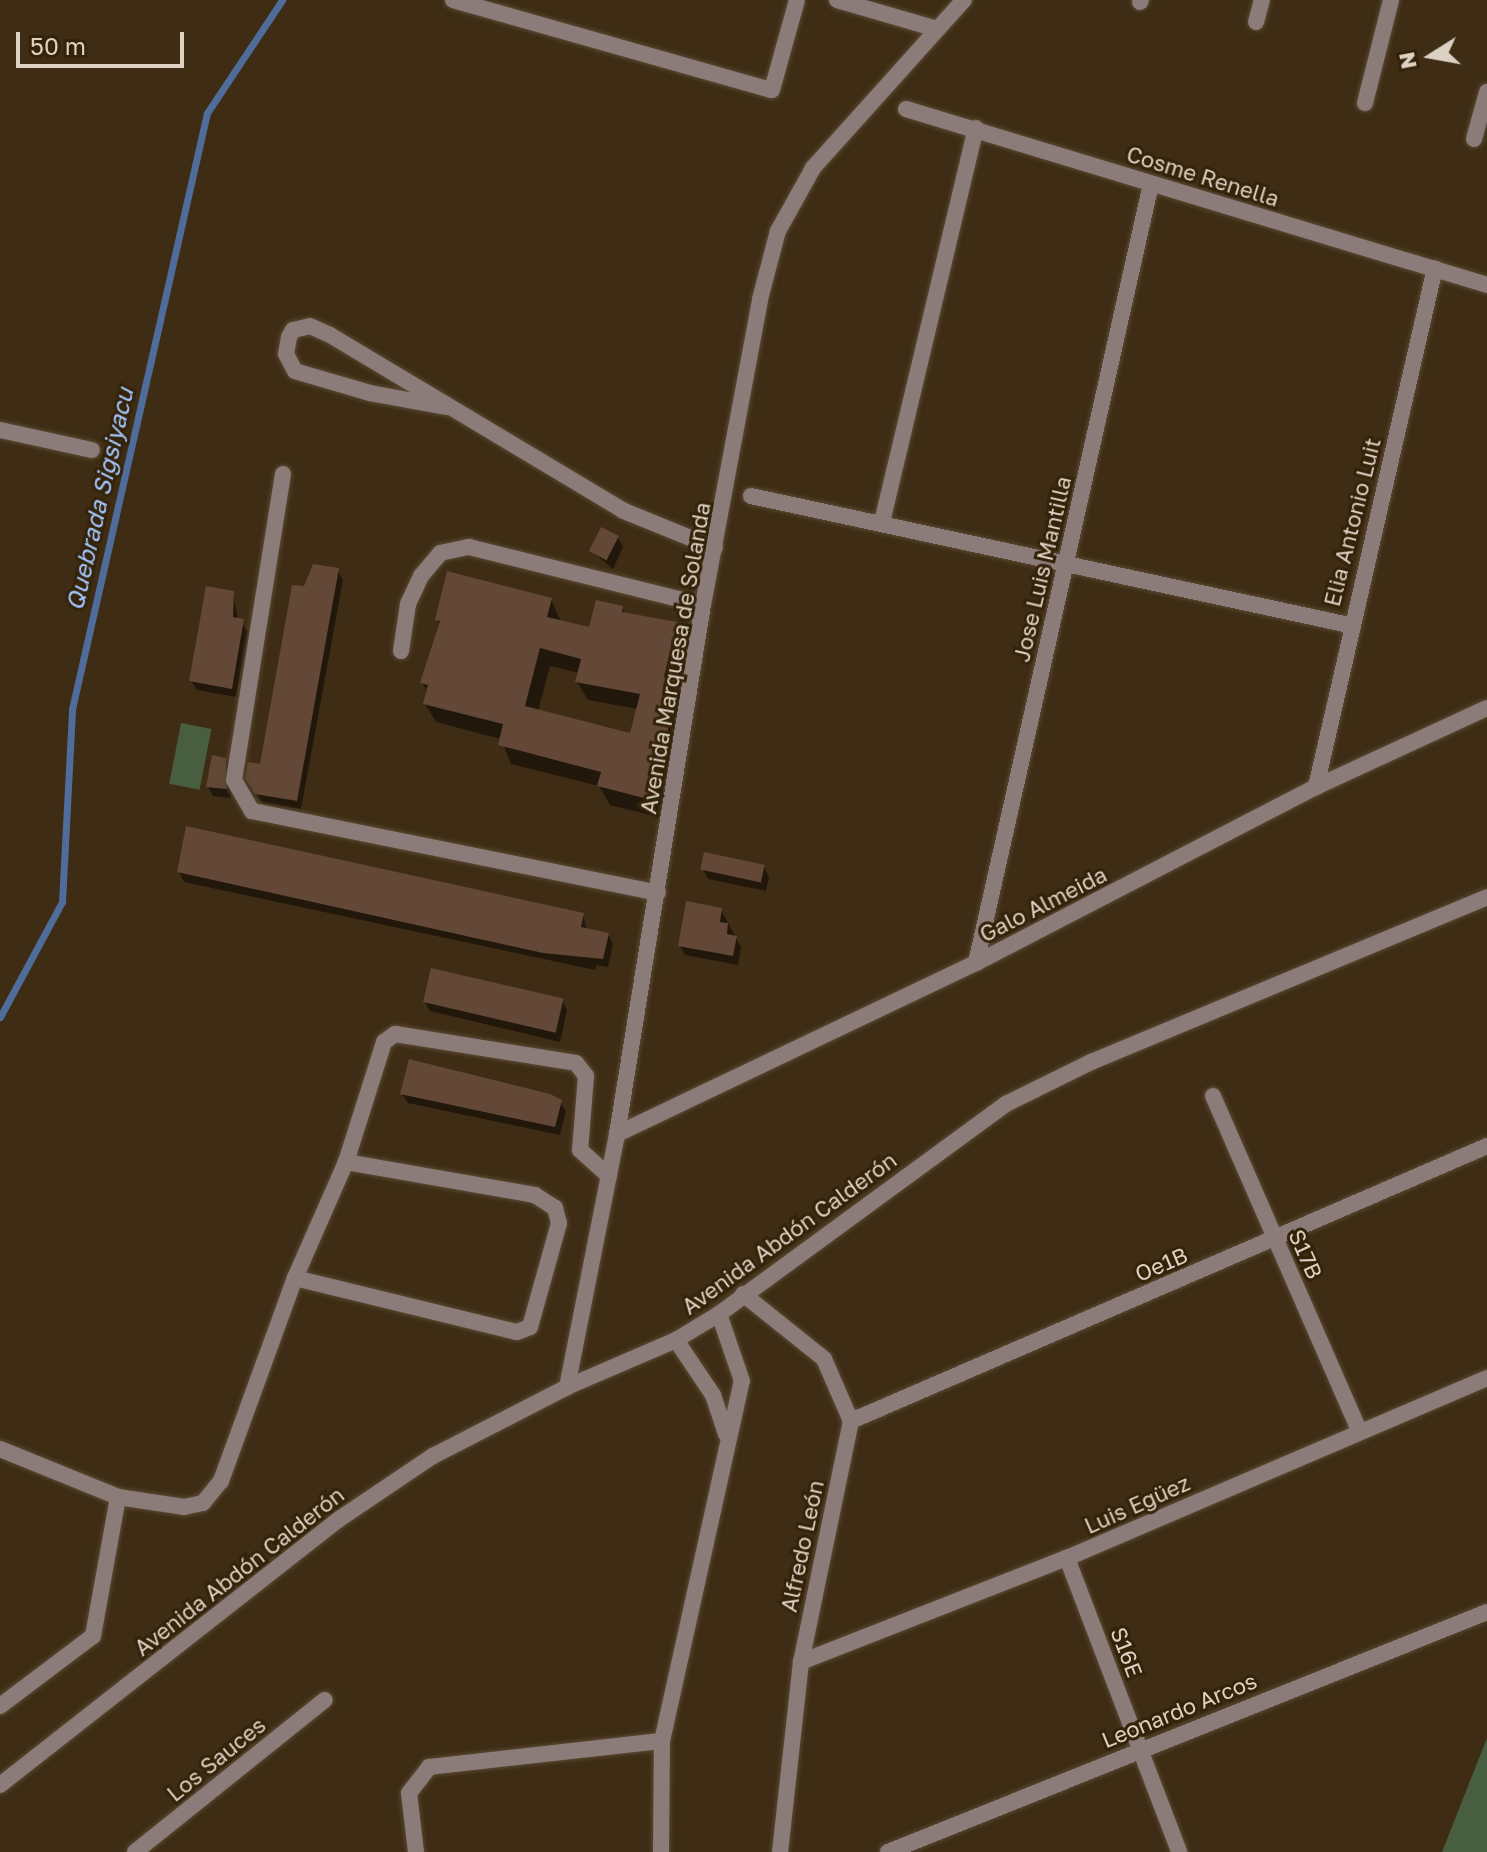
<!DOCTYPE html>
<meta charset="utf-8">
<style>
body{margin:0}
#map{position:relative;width:1487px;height:1852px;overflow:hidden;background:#3e2c14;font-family:"Golos Text",sans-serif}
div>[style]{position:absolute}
.green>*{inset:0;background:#485f3f;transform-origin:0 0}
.shadow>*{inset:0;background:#0007}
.stream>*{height:7px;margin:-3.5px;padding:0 3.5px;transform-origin:3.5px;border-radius:3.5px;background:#4f6c9a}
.building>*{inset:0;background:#634737;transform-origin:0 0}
.roads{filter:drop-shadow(0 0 2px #5a4a34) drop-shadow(0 0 2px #5a4a34)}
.minor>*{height:16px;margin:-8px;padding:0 8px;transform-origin:8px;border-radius:8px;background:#8c7c79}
.tertiary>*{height:16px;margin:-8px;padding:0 8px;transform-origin:8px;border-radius:8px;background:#8c7c79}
span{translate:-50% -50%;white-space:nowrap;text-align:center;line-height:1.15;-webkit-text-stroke:6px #342209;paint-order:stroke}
.street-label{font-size:22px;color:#dcd1c3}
.water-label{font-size:24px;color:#a3c7ff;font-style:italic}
.north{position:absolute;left:1391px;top:16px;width:80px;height:80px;-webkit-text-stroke:6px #342209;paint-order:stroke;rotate:259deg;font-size:22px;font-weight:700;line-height:32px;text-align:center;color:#dcd1c3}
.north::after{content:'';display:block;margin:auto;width:28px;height:36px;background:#dcd1c3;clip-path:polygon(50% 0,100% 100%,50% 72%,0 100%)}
.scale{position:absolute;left:16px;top:32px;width:168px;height:36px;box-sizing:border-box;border:4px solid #dcd1c3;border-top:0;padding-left:10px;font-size:24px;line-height:28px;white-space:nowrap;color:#dcd1c3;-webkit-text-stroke:6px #342209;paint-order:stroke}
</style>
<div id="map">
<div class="green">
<div style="left:181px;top:723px;width:31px;height:62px;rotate:11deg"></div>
<div style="clip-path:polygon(1487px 1738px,1487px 1852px,1442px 1852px)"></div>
</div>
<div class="shadow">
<div style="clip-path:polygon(618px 538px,623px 547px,613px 569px,592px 551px)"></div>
<div style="clip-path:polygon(337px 570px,343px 580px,301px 809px,262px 803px,248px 777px,262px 767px,306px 589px)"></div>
<div style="clip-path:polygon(233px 593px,238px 620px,248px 631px,236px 697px,197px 690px,191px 681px)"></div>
<div style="clip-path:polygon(evenodd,551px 600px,561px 622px,591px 630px,622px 608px,626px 615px,676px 624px,687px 643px,677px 682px,689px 702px,662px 818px,610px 805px,599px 786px,511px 764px,501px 739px,436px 722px,425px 704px,428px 692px,422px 683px,441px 626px,437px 620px,551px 600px,550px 666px,579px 673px,577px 682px,588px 700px,638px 709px,632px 735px,538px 711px,550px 666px)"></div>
<div style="clip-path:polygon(225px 760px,231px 769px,231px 798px,213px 796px,208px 787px)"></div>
<div style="clip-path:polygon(764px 867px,769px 877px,766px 891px,708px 879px,703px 869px)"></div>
<div style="clip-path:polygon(179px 872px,583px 915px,587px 930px,608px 934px,613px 944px,608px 967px,596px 965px,595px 970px,184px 882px)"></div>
<div style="clip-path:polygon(721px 910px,741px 947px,738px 965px,685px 955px,680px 946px)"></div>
<div style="clip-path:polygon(562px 1000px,567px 1010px,560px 1042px,430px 1011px,425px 1002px)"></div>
<div style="clip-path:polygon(402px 1094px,560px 1102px,566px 1111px,560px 1135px,408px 1103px)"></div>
</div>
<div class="stream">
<div style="left:0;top:1017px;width:131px;rotate:-61.7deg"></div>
<div style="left:62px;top:902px;width:193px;rotate:-87deg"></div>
<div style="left:72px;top:709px;width:611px;rotate:-77.24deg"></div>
<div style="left:207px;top:113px;width:136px;rotate:-56.4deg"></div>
</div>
<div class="building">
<div style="left:601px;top:527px;width:20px;height:27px;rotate:27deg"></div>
<div style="clip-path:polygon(313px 564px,339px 568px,297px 801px,255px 794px,245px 778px,248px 762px,260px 764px,292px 585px,304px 586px)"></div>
<div style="clip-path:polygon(evenodd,447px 571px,552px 598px,547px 617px,589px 627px,596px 600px,623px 606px,622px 612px,677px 622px,664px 677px,679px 681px,652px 800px,597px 786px,601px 772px,498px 745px,503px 724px,423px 704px,428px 685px,420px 683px,440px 621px,435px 620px,447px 571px,540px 648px,581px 659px,575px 682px,640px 694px,630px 733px,525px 706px,540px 648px)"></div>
<div style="clip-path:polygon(206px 586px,234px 591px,233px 617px,244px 619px,232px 689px,189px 681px)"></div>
<div style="clip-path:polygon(212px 755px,226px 758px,227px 789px,206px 787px)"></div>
<div style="clip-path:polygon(186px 826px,584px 913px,581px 927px,609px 933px,603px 959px,543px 953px,177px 872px)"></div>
<div style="left:704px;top:852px;width:62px;height:18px;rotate:12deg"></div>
<div style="clip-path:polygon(686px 901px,722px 908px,720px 922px,728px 923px,727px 934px,737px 936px,733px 956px,678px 946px)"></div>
<div style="left:431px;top:968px;width:136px;height:35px;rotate:13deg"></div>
<div style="clip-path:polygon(409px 1059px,550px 1094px,562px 1100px,555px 1127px,400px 1094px)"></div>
</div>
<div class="roads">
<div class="minor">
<div style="left:453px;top:0;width:331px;rotate:15.8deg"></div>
<div style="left:772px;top:90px;width:93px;rotate:-74.5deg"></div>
<div style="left:837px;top:0;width:104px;rotate:16.2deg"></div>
<div style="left:1140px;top:2px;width:2px;rotate:-63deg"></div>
<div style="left:1256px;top:22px;width:23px;rotate:-75deg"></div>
<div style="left:1365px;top:103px;width:106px;rotate:-75.8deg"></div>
<div style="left:906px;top:109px;width:607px;rotate:16.85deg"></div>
<div style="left:1474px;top:139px;width:49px;rotate:-74.5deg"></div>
<div style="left:446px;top:407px;width:77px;rotate:-169.6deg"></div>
<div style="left:370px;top:393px;width:78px;rotate:-163.7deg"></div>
<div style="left:295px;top:371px;width:19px;rotate:-118deg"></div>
<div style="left:286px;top:354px;width:17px;rotate:-80deg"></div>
<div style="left:289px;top:337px;width:8px;rotate:-60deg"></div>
<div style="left:293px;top:330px;width:17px;rotate:-13deg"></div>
<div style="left:310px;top:326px;width:22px;rotate:24deg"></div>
<div style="left:330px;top:335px;width:343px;rotate:30.9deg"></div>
<div style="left:624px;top:511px;width:98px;rotate:22.1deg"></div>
<div style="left:0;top:430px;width:94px;rotate:12.3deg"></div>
<div style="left:283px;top:474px;width:310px;rotate:99.1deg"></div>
<div style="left:234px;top:780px;width:36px;rotate:60deg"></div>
<div style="left:252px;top:811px;width:414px;rotate:11.4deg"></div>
<div style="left:751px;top:496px;width:612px;rotate:12.17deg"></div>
<div style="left:882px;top:522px;width:405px;rotate:-76.6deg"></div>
<div style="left:401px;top:651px;width:48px;rotate:-81.5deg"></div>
<div style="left:408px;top:604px;width:31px;rotate:-65deg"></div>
<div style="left:421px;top:576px;width:30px;rotate:-50deg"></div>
<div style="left:440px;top:553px;width:30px;rotate:-12deg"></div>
<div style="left:469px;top:547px;width:241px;rotate:13.9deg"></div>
<div style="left:1316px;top:787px;width:532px;rotate:-77.09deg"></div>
<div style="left:976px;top:963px;width:798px;rotate:-77.34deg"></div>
<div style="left:1213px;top:1096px;width:365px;rotate:66.4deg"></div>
<div style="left:617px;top:1134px;width:398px;rotate:-25.5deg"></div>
<div style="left:976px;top:963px;width:383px;rotate:-27.4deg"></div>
<div style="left:1316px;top:787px;width:188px;rotate:-24.8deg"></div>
<div style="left:295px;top:1278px;width:228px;rotate:13.7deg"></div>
<div style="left:517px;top:1332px;width:14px;rotate:-21deg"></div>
<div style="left:530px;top:1327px;width:108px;rotate:-74.4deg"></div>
<div style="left:559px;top:1223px;width:16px;rotate:-105deg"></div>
<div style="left:555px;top:1208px;width:24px;rotate:-147deg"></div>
<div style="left:535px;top:1195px;width:192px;rotate:-170.1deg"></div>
<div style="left:743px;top:1294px;width:104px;rotate:38.7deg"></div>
<div style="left:824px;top:1359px;width:68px;rotate:66.5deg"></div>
<div style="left:851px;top:1421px;width:246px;rotate:101.7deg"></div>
<div style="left:801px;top:1662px;width:191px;rotate:96.3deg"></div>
<div style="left:676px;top:1340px;width:66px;rotate:56.1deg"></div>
<div style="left:713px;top:1395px;width:41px;rotate:71.6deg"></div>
<div style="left:851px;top:1421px;width:693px;rotate:-23.38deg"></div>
<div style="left:0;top:1449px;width:127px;rotate:22.1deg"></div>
<div style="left:118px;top:1497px;width:67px;rotate:8.6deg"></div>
<div style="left:184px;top:1507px;width:19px;rotate:-12deg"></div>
<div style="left:203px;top:1503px;width:28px;rotate:-51deg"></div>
<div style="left:221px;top:1481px;width:216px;rotate:-70deg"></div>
<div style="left:295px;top:1278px;width:127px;rotate:-66.3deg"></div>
<div style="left:346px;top:1162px;width:126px;rotate:-72.4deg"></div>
<div style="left:384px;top:1042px;width:14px;rotate:-36deg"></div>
<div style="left:395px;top:1034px;width:183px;rotate:9.1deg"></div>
<div style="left:576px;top:1063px;width:16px;rotate:52deg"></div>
<div style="left:586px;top:1076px;width:74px;rotate:94.6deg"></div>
<div style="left:580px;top:1150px;width:39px;rotate:42deg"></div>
<div style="left:1067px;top:1558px;width:315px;rotate:69.1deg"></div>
<div style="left:801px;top:1662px;width:286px;rotate:-21.4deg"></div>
<div style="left:1067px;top:1558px;width:457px;rotate:-23.2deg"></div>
<div style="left:0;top:1706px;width:116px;rotate:-37deg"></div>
<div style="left:93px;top:1636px;width:141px;rotate:-79.8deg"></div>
<div style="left:135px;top:1852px;width:243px;rotate:-38.7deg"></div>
<div style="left:416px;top:1852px;width:59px;rotate:-96.8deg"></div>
<div style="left:409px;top:1793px;width:33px;rotate:-52deg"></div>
<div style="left:429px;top:1767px;width:234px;rotate:-6.4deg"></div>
<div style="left:661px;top:1852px;width:111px;rotate:-89.5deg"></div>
<div style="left:662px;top:1741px;width:369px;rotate:-77.5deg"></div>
<div style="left:742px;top:1381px;width:71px;rotate:-108.9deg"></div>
<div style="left:888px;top:1852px;width:645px;rotate:-21.83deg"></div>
</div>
<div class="tertiary">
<div style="left:567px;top:1387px;width:258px;rotate:-78.8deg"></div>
<div style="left:617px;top:1134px;width:536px;rotate:-80.77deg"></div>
<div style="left:703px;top:605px;width:311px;rotate:-79.4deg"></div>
<div style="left:760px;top:299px;width:70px;rotate:-75.2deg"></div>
<div style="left:778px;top:231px;width:72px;rotate:-60.9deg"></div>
<div style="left:813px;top:168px;width:226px;rotate:-48.1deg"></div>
<div style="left:0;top:1785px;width:429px;rotate:-38.1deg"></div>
<div style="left:338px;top:1520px;width:115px;rotate:-34deg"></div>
<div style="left:433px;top:1456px;width:151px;rotate:-27.2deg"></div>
<div style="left:567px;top:1387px;width:119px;rotate:-23.3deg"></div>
<div style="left:676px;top:1340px;width:50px;rotate:-31.2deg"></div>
<div style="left:719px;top:1314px;width:356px;rotate:-36.2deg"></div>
<div style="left:1006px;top:1104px;width:95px;rotate:-26.3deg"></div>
<div style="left:1091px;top:1062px;width:429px;rotate:-22.6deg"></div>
</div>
</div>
<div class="street-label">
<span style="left:1203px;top:176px;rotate:17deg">Cosme Renella</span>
<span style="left:1352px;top:522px;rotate:-76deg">Elia Antonio Luit</span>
<span style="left:1042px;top:569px;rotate:-77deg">Jose Luis Mantilla</span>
<span style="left:675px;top:658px;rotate:-80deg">Avenida Marquesa de Solanda</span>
<span style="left:1043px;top:904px;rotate:-27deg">Galo Almeida</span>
<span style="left:789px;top:1233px;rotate:-36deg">Avenida Abdón Calderón</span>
<span style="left:1306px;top:1254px;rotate:66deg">S17B</span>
<span style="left:1161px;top:1264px;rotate:-23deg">Oe1B</span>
<span style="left:1137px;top:1504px;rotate:-24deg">Luis Egüez</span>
<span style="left:802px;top:1546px;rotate:-78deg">Alfredo León</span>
<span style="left:239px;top:1571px;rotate:-38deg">Avenida Abdón Calderón</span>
<span style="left:1127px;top:1652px;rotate:69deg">S16E</span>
<span style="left:1179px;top:1710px;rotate:-22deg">Leonardo Arcos</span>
<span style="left:216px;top:1759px;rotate:-39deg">Los Sauces</span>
</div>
<div class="water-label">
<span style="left:99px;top:499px;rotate:-77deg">Quebrada Sigsiyacu</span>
</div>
<div class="north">N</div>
<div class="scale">50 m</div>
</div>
